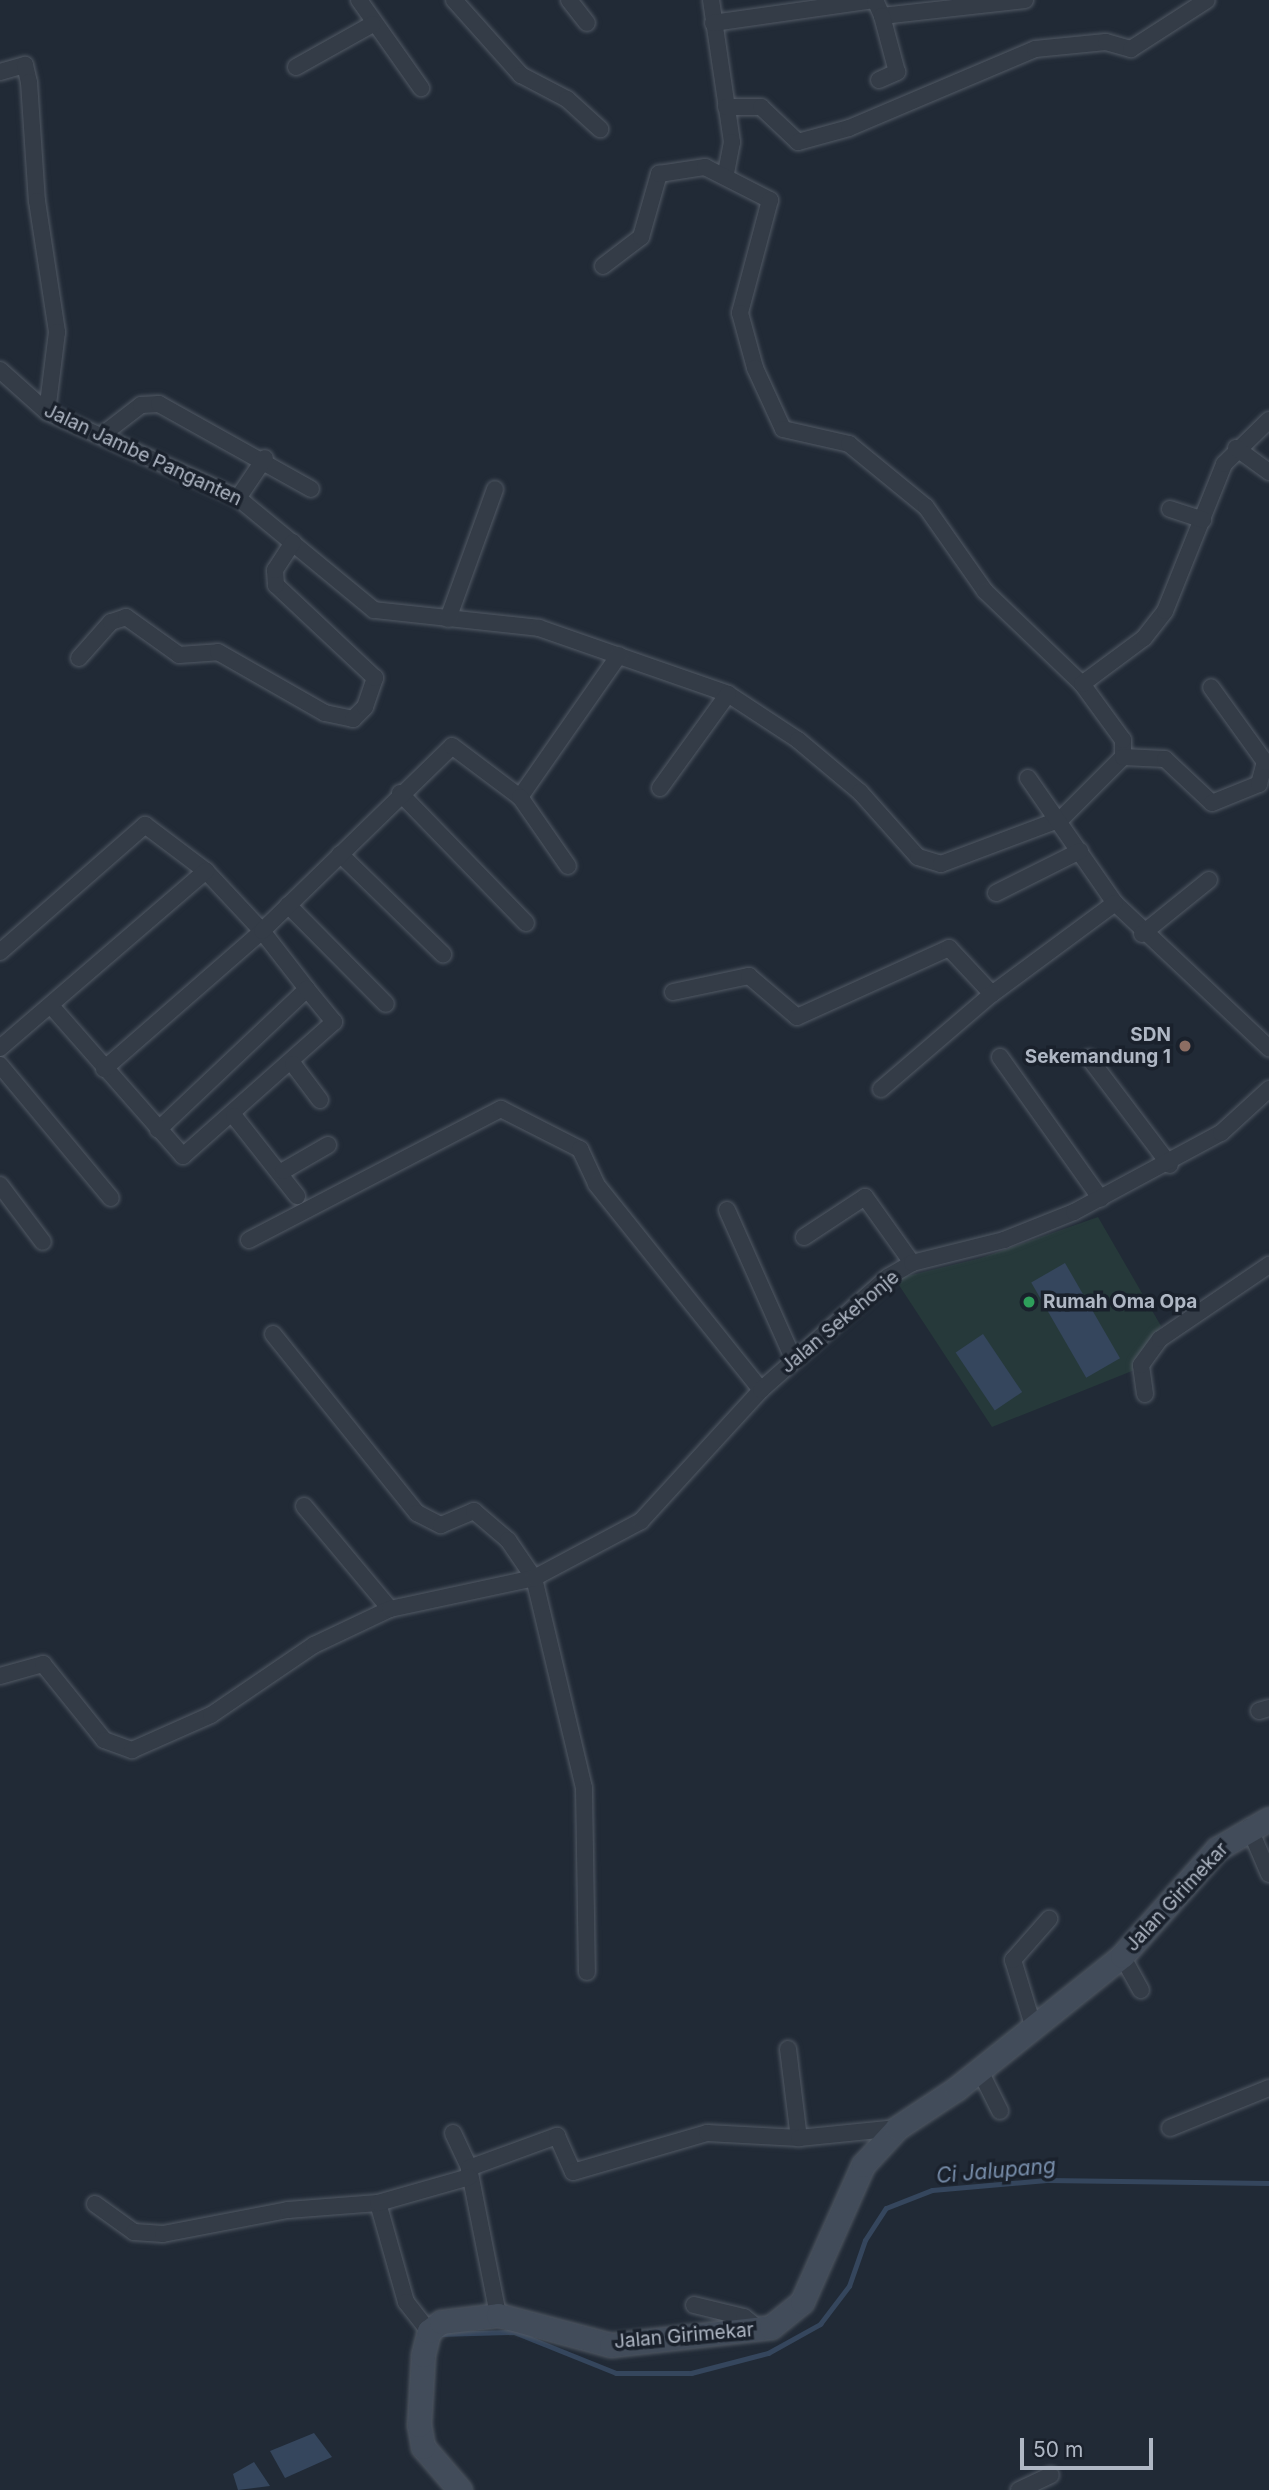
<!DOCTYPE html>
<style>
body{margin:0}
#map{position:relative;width:1269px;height:2490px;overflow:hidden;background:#212a36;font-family:Inter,sans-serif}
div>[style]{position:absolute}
.green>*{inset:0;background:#26393a}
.water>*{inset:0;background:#35465d;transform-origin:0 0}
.stream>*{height:5px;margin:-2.5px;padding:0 2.5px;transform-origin:2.5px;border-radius:2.5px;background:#35465d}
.roads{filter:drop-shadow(0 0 2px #525a65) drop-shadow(0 0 2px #525a65)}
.street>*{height:16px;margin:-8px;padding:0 8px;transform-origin:8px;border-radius:8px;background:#343c47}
.secondary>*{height:23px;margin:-11.5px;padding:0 11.5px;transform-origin:11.5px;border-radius:11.5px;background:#424c5a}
.dots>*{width:19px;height:19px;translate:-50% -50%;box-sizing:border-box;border:4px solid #1a212c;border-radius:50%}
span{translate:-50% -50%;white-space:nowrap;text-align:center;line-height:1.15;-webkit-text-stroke:7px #1a212c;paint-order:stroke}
.street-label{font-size:19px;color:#afb7c4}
.poi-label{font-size:19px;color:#afb7c4;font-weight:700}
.right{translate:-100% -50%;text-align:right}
.left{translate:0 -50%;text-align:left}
.water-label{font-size:21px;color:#788eab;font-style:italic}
.scale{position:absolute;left:1020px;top:2438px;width:133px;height:32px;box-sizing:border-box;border:4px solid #afb7c4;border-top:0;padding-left:9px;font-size:21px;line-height:24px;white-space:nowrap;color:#afb7c4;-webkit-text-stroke:5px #1a212c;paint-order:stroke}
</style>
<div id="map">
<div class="green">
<div style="clip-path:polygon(1098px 1217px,1161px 1326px,1137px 1369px,992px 1427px,895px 1279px,981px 1258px)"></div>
</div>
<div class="water">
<div style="left:1065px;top:1263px;width:110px;height:39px;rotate:60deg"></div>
<div style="left:983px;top:1334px;width:70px;height:33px;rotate:56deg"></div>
<div style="clip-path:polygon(314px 2433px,332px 2457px,285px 2478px,270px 2451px)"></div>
<div style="clip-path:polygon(254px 2462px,270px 2486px,238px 2490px,233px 2474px)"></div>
</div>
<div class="stream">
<div style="left:437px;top:2334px;width:77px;rotate:-1.5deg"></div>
<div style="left:514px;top:2332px;width:110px;rotate:21.9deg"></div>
<div style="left:616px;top:2373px;width:75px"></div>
<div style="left:691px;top:2373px;width:80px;rotate:-14.6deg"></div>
<div style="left:768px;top:2353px;width:60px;rotate:-29.1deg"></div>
<div style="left:820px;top:2324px;width:48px;rotate:-52.7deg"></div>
<div style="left:849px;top:2286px;width:49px;rotate:-70.8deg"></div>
<div style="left:865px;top:2240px;width:38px;rotate:-57deg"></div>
<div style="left:886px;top:2208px;width:49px;rotate:-21.4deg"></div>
<div style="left:932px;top:2190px;width:115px;rotate:-5deg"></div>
<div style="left:1047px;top:2180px;width:222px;rotate:0.8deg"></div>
</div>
<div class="roads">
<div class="street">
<div style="left:359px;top:0;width:108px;rotate:54.8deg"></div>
<div style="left:454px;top:0;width:101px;rotate:48.2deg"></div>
<div style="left:521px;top:75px;width:52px;rotate:27.6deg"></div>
<div style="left:567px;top:99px;width:45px;rotate:42.3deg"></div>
<div style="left:569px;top:0;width:29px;rotate:52deg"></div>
<div style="left:711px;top:0;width:144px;rotate:81.6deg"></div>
<div style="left:732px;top:142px;width:33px;rotate:101deg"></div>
<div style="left:713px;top:23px;width:164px;rotate:-8.1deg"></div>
<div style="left:875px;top:0;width:17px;rotate:66deg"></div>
<div style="left:882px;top:16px;width:144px;rotate:-6.4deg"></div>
<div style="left:296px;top:67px;width:88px;rotate:-29.2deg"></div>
<div style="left:0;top:72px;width:26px;rotate:-16deg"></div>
<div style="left:25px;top:65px;width:17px;rotate:77deg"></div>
<div style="left:29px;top:82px;width:119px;rotate:86.2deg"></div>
<div style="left:37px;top:201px;width:133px;rotate:81.3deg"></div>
<div style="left:57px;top:332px;width:81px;rotate:97.1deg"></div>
<div style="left:879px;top:80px;width:20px;rotate:-24deg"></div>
<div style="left:897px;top:72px;width:58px;rotate:-105deg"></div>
<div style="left:726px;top:107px;width:35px"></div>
<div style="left:761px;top:107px;width:51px;rotate:43.4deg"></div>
<div style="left:798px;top:142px;width:53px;rotate:-15.4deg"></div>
<div style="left:849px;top:128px;width:202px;rotate:-23deg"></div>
<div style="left:1035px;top:49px;width:71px;rotate:-5.6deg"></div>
<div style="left:1106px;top:42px;width:26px;rotate:16deg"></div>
<div style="left:1131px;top:49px;width:90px;rotate:-32.8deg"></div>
<div style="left:603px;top:266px;width:48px;rotate:-37.3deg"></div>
<div style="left:641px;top:237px;width:66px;rotate:-74.1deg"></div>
<div style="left:659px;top:174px;width:47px;rotate:-8.7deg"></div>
<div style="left:705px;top:167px;width:73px;rotate:26.9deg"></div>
<div style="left:770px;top:200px;width:117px;rotate:104.9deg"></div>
<div style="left:740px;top:313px;width:57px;rotate:74.7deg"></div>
<div style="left:755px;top:368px;width:67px;rotate:65.3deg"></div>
<div style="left:783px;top:429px;width:68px;rotate:12.8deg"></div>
<div style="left:849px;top:444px;width:99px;rotate:39.3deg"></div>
<div style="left:926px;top:507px;width:103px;rotate:54.9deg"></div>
<div style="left:985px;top:591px;width:134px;rotate:43.8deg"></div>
<div style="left:0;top:370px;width:63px;rotate:41.8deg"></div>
<div style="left:47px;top:412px;width:209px;rotate:24.2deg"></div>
<div style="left:238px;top:498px;width:176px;rotate:39.5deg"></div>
<div style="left:374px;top:610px;width:166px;rotate:6.2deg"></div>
<div style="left:539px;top:628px;width:200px;rotate:19.2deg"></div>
<div style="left:728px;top:694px;width:84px;rotate:33.3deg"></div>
<div style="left:798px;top:740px;width:81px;rotate:40deg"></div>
<div style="left:860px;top:792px;width:87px;rotate:48.3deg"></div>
<div style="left:918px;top:857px;width:24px;rotate:17deg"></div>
<div style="left:941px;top:864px;width:128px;rotate:-20.6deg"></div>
<div style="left:1061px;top:819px;width:88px;rotate:-45deg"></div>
<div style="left:1123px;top:757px;width:17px;rotate:-90deg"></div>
<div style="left:1123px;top:740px;width:69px;rotate:-126.2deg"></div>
<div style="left:1082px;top:684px;width:77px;rotate:-36.6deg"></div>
<div style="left:1144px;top:638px;width:34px;rotate:-52deg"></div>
<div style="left:1165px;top:611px;width:158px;rotate:-68.1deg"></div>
<div style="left:1224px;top:464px;width:63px;rotate:-44.4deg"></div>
<div style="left:102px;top:435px;width:49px;rotate:-37.6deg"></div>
<div style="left:141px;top:405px;width:18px;rotate:-3deg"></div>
<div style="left:159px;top:404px;width:174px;rotate:29.2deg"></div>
<div style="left:1236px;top:448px;width:41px;rotate:36deg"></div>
<div style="left:238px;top:498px;width:48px;rotate:-56deg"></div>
<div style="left:1170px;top:509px;width:35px;rotate:18deg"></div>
<div style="left:448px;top:619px;width:138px;rotate:-70.1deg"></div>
<div style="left:79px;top:658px;width:48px;rotate:-48.4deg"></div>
<div style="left:111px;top:622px;width:16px;rotate:-18deg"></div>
<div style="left:126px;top:617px;width:65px;rotate:35.6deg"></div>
<div style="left:179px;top:655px;width:39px;rotate:-4deg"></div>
<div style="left:218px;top:652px;width:123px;rotate:29.7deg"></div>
<div style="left:325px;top:713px;width:29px;rotate:12deg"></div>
<div style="left:353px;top:719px;width:17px;rotate:-45deg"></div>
<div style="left:365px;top:707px;width:31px;rotate:-71deg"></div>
<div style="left:375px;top:678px;width:136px;rotate:-136.8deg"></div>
<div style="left:276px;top:585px;width:15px;rotate:-94deg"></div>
<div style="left:275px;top:570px;width:33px;rotate:-57deg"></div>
<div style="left:1123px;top:757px;width:42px;rotate:2.7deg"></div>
<div style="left:1165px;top:759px;width:64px;rotate:43.1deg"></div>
<div style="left:1212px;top:803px;width:51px;rotate:-22deg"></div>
<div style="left:1259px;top:784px;width:23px;rotate:-75deg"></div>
<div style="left:1265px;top:762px;width:92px;rotate:-125.8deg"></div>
<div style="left:1028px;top:778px;width:152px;rotate:55.2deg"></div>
<div style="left:1115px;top:903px;width:212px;rotate:43.3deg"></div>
<div style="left:660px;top:788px;width:116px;rotate:-54.1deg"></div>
<div style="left:400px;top:793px;width:181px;rotate:45.9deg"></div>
<div style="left:520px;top:797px;width:173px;rotate:-55.1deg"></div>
<div style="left:340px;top:854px;width:144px;rotate:44.2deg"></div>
<div style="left:996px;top:893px;width:94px;rotate:-26.6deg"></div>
<div style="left:288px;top:905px;width:139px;rotate:45.3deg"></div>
<div style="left:1142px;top:934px;width:86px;rotate:-38.9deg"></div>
<div style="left:0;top:952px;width:193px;rotate:-41.2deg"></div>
<div style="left:145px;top:825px;width:76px;rotate:37deg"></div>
<div style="left:206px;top:871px;width:82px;rotate:47deg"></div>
<div style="left:262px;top:931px;width:73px;rotate:52.2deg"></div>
<div style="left:307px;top:989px;width:205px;rotate:136.6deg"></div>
<div style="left:673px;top:992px;width:78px;rotate:-11.9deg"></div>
<div style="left:749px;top:976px;width:63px;rotate:40.5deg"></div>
<div style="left:797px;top:1017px;width:167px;rotate:-24.4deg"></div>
<div style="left:949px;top:948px;width:63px;rotate:46.9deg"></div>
<div style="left:992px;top:994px;width:153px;rotate:-36.5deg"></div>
<div style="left:53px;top:1008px;width:197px;rotate:48.7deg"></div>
<div style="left:183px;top:1156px;width:202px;rotate:-41.6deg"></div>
<div style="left:334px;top:1022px;width:43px;rotate:-129.3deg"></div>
<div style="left:0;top:1048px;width:272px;rotate:-40.7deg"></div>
<div style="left:1000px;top:1057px;width:174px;rotate:54.6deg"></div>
<div style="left:1089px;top:1058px;width:134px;rotate:52.9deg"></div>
<div style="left:293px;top:1064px;width:45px;rotate:53.1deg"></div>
<div style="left:0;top:1065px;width:173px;rotate:50.2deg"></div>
<div style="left:104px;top:1069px;width:210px;rotate:-41.1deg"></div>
<div style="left:262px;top:931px;width:265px;rotate:-44.2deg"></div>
<div style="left:452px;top:746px;width:85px;rotate:36.9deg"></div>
<div style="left:520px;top:797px;width:84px;rotate:55.2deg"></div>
<div style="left:881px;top:1089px;width:146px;rotate:-40.6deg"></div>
<div style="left:234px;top:1116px;width:102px;rotate:51.8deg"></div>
<div style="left:283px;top:1171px;width:52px;rotate:-30deg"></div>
<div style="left:0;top:1185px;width:71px;rotate:53deg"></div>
<div style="left:727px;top:1210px;width:162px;rotate:66deg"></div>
<div style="left:804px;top:1237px;width:73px;rotate:-33.3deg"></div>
<div style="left:865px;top:1197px;width:81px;rotate:54.5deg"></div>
<div style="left:249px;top:1240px;width:284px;rotate:-27.5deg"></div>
<div style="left:501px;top:1109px;width:89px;rotate:26.9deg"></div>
<div style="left:580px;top:1149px;width:38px;rotate:65deg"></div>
<div style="left:596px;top:1184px;width:264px;rotate:51.3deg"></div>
<div style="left:273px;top:1334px;width:230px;rotate:51.2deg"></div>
<div style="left:417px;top:1513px;width:27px;rotate:27deg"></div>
<div style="left:441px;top:1525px;width:36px;rotate:-23deg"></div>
<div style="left:474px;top:1511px;width:45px;rotate:40.5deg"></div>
<div style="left:508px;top:1540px;width:46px;rotate:55.6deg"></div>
<div style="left:534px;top:1578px;width:216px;rotate:76.6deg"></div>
<div style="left:584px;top:1788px;width:184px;rotate:89.1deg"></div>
<div style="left:1145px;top:1394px;width:29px;rotate:-98deg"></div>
<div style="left:1141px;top:1365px;width:32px;rotate:-54deg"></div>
<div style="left:1160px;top:1339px;width:132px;rotate:-34.2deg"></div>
<div style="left:304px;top:1506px;width:134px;rotate:50.1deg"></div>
<div style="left:0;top:1676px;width:45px;rotate:-15.6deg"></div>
<div style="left:43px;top:1664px;width:97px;rotate:51.2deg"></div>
<div style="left:104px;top:1740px;width:30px;rotate:20deg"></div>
<div style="left:132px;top:1750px;width:86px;rotate:-23.9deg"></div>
<div style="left:211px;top:1715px;width:125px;rotate:-34.2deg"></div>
<div style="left:314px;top:1645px;width:84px;rotate:-25.3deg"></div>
<div style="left:390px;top:1609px;width:147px;rotate:-12.1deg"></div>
<div style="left:534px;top:1578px;width:121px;rotate:-28deg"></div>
<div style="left:641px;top:1521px;width:178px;rotate:-47.5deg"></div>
<div style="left:761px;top:1390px;width:170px;rotate:-41.7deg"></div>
<div style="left:888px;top:1277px;width:28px;rotate:-30deg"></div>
<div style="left:912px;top:1263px;width:95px;rotate:-14deg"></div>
<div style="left:1004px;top:1240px;width:75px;rotate:-21.8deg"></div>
<div style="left:1074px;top:1212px;width:167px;rotate:-28.3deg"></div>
<div style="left:1221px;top:1133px;width:65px;rotate:-42.5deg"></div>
<div style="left:1259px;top:1711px;width:10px;rotate:-17deg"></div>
<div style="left:1249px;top:1827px;width:51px;rotate:66.9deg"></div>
<div style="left:1122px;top:1956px;width:39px;rotate:61deg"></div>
<div style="left:1032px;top:2022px;width:65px;rotate:-107deg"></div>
<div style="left:1013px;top:1960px;width:55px;rotate:-48.7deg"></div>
<div style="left:788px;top:2049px;width:90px;rotate:83deg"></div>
<div style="left:979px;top:2069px;width:47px;rotate:63.4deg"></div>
<div style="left:1170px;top:2128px;width:107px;rotate:-22deg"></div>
<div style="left:453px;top:2133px;width:38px;rotate:65deg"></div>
<div style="left:469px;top:2168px;width:150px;rotate:78.8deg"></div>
<div style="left:469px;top:2168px;width:94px;rotate:-20deg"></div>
<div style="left:557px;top:2136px;width:39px;rotate:66deg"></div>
<div style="left:573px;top:2172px;width:140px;rotate:-16.2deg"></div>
<div style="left:707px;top:2133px;width:92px;rotate:3.1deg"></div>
<div style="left:799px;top:2138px;width:99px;rotate:-5.8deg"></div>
<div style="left:378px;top:2203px;width:103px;rotate:74.2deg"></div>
<div style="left:406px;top:2302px;width:37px;rotate:52deg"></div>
<div style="left:95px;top:2204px;width:48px;rotate:35.7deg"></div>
<div style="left:134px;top:2232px;width:29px;rotate:4deg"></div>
<div style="left:163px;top:2234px;width:127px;rotate:-10.9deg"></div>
<div style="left:288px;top:2210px;width:90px;rotate:-4.4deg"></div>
<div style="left:378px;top:2203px;width:95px;rotate:-15.9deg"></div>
<div style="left:694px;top:2305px;width:51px;rotate:13.5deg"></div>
<div style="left:744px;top:2317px;width:21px;rotate:39deg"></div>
<div style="left:1019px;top:2490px;width:35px;rotate:-25deg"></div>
</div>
<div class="secondary">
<div style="left:460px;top:2490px;width:57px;rotate:-130.7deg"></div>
<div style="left:423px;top:2447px;width:22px;rotate:-100deg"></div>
<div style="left:419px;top:2425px;width:70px;rotate:-86.7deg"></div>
<div style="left:423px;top:2355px;width:25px;rotate:-76deg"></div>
<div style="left:429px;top:2331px;width:15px;rotate:-37deg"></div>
<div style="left:441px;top:2322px;width:57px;rotate:-7deg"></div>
<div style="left:498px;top:2315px;width:117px;rotate:14.9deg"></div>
<div style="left:611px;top:2345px;width:161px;rotate:-6.4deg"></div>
<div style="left:771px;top:2327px;width:40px;rotate:-39deg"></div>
<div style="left:802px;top:2302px;width:150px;rotate:-66deg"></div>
<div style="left:863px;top:2165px;width:50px;rotate:-47.4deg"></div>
<div style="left:897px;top:2128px;width:71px;rotate:-33.5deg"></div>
<div style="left:956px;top:2089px;width:213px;rotate:-38.7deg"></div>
<div style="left:1122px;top:1956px;width:143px;rotate:-48.4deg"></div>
<div style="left:1217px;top:1849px;width:60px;rotate:-30deg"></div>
</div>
</div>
<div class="dots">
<div style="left:1185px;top:1046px;background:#8d6e63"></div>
<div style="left:1029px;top:1302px;background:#2e9e5b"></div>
</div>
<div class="street-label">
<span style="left:143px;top:455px;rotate:25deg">Jalan Jambe Panganten</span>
<span style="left:840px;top:1322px;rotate:-40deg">Jalan Sekehonje</span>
<span style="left:1177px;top:1897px;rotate:-47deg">Jalan Girimekar</span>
<span style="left:684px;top:2336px;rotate:-5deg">Jalan Girimekar</span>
</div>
<div class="poi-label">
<span class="right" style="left:1171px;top:1046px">SDN<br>Sekemandung 1</span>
<span class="left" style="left:1043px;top:1302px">Rumah Oma Opa</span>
</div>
<div class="water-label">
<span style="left:996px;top:2171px;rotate:-5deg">Ci Jalupang</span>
</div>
<div class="scale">50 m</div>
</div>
